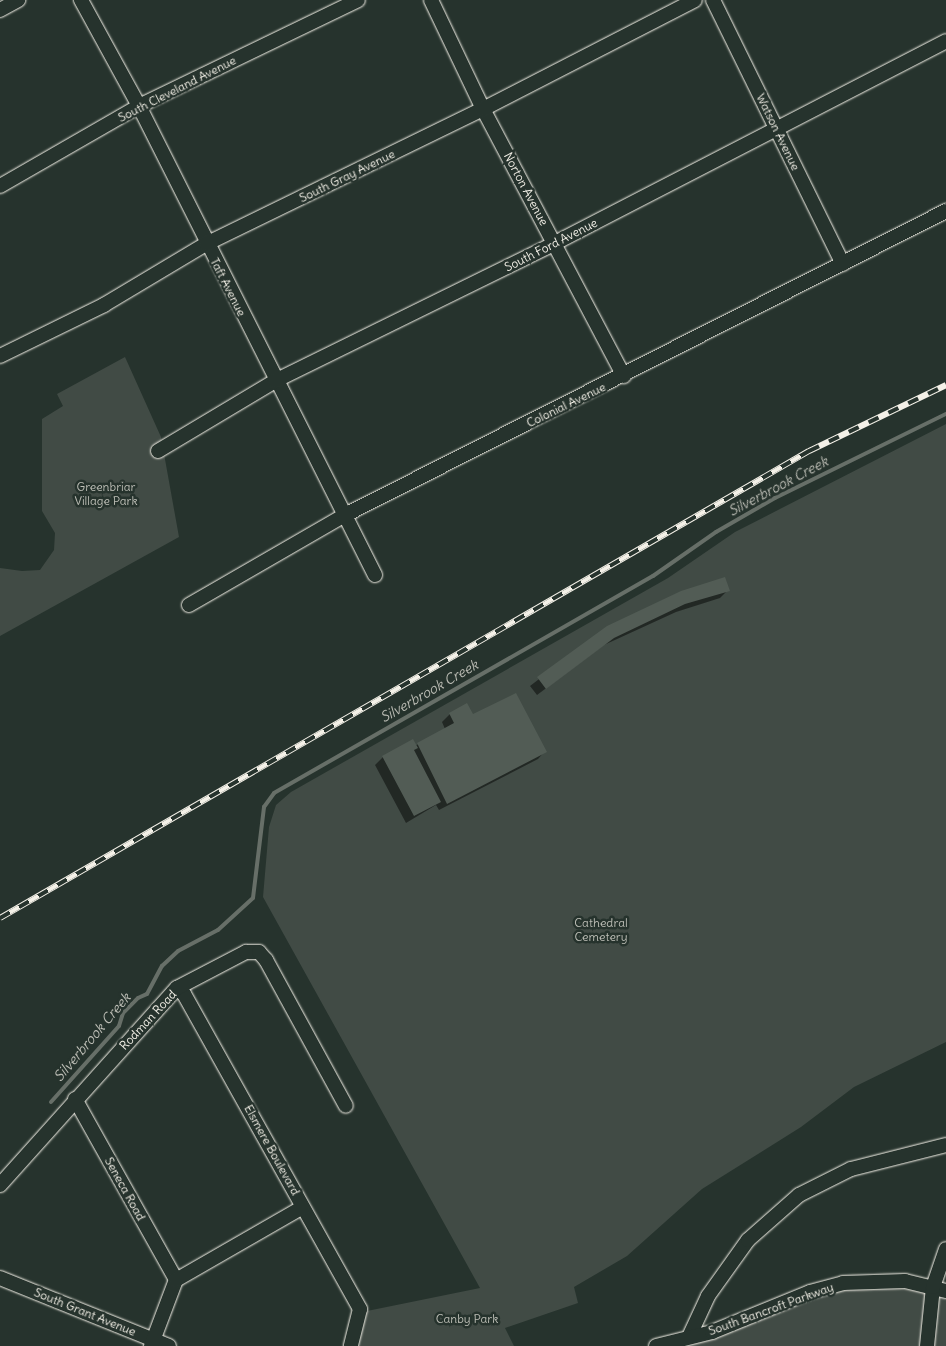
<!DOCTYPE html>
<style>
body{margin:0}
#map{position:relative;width:946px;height:1346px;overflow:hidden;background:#26332d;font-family:Delius,sans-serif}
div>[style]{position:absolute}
.green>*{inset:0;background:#414b45}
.shadow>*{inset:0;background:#0007}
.stream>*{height:4px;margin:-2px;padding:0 2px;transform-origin:2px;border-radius:2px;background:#676f68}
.building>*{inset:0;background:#525c55}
.roads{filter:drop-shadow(0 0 1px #f4f1e8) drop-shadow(0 0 1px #f4f1e8)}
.street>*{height:14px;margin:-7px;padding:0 7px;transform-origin:7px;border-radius:7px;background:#26332d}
.rail>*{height:5.5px;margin-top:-2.75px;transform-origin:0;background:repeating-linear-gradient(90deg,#26332d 0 11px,#f4f1e8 0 22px);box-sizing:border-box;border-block:1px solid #f4f1e8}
span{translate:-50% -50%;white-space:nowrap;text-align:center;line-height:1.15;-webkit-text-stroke:5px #26332d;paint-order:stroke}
.street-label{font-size:12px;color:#f4f1e8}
.park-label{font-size:12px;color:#bebfb7}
.water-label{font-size:14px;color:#bcbdb5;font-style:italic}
</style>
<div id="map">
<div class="green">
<div style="clip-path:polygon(125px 357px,161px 437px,179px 537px,0 636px,0 568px,22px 571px,40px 570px,54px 550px,55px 533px,42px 511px,42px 419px,63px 406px,57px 394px)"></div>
<div style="clip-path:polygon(946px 424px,946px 1042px,854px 1087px,801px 1127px,702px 1189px,627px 1256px,574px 1287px,578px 1303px,505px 1328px,514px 1346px,356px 1346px,367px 1311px,480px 1288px,263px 897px,269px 827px,276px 805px,291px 792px,668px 578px,735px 532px)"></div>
<div style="clip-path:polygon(843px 1283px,946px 1291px,946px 1346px,656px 1346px)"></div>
</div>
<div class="shadow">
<div style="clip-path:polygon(728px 590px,720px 598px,676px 612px,604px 645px,537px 695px,530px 686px,607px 627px)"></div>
<div style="clip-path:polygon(450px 714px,472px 715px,545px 751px,538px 759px,439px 810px,436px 805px,406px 823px,375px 765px,383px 757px,415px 746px,445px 729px,442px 722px)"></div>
</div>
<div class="stream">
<div style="left:51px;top:1102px;width:102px;rotate:-48.2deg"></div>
<div style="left:119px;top:1026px;width:14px;rotate:-73deg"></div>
<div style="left:123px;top:1013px;width:21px;rotate:-45deg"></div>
<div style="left:138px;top:998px;width:10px;rotate:-24deg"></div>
<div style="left:147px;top:994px;width:32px;rotate:-62deg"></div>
<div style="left:162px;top:966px;width:22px;rotate:-43deg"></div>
<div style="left:178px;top:951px;width:45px;rotate:-27.7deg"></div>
<div style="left:218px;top:930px;width:47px;rotate:-42.4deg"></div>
<div style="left:253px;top:898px;width:92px;rotate:-83.1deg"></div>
<div style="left:264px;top:807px;width:17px;rotate:-54deg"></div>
<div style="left:274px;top:793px;width:437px;rotate:-29.8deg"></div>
<div style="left:653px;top:576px;width:77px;rotate:-34.9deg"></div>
<div style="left:716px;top:532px;width:68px;rotate:-30deg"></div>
<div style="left:775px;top:498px;width:191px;rotate:-26.2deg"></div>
</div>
<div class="building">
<div style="clip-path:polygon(725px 577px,730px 591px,685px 604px,614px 638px,546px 689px,537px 677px,607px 626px,681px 591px)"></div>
<div style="clip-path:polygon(516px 693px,547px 752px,447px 804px,417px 743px,454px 723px,449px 713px,467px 703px,473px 714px)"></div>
<div style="clip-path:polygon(413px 739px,418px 748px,414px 750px,441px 802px,414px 816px,382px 756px)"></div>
</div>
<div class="roads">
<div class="street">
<div style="left:81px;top:0;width:121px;rotate:61.3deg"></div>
<div style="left:139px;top:106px;width:525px;rotate:63.29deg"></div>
<div style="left:431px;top:0;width:121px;rotate:64.5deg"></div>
<div style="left:483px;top:109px;width:302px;rotate:62.2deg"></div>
<div style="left:713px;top:0;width:294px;rotate:63.8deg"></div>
<div style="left:0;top:10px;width:21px;rotate:-29deg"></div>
<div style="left:0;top:186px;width:160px;rotate:-29.9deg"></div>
<div style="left:139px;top:106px;width:243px;rotate:-25.8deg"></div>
<div style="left:0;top:356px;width:116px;rotate:-26.1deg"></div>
<div style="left:104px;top:305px;width:119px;rotate:-30.9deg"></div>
<div style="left:206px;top:244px;width:308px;rotate:-26deg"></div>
<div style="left:483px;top:109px;width:238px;rotate:-27.2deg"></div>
<div style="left:158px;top:451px;width:136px;rotate:-30.9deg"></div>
<div style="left:275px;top:381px;width:312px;rotate:-26.2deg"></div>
<div style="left:555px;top:243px;width:440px;rotate:-27.3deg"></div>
<div style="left:189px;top:605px;width:180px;rotate:-30deg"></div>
<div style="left:345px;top:515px;width:674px;rotate:-26.83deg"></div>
<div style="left:177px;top:988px;width:9px;rotate:41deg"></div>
<div style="left:184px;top:994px;width:361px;rotate:60.8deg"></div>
<div style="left:360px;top:1309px;width:38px;rotate:104deg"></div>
<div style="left:75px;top:1099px;width:207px;rotate:60.8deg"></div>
<div style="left:0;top:1185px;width:265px;rotate:-48.1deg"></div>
<div style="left:177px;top:988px;width:78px;rotate:-27.6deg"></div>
<div style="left:246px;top:952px;width:13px"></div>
<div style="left:259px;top:952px;width:11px;rotate:49deg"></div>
<div style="left:266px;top:960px;width:166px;rotate:61.3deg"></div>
<div style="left:0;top:1278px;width:182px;rotate:21.9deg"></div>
<div style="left:689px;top:1337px;width:45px;rotate:-65.1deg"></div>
<div style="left:708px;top:1296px;width:69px;rotate:-54.5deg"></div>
<div style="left:748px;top:1240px;width:68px;rotate:-41.4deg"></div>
<div style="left:799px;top:1195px;width:58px;rotate:-26.6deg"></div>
<div style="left:851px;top:1169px;width:98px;rotate:-14.2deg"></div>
<div style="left:151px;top:1346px;width:71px;rotate:-69.3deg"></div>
<div style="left:176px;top:1280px;width:146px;rotate:-29.9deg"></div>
<div style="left:656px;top:1346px;width:58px;rotate:-14deg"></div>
<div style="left:712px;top:1332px;width:106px;rotate:-22.2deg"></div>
<div style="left:810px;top:1292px;width:34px;rotate:-15deg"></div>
<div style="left:843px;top:1283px;width:62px;rotate:-1.8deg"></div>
<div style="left:905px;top:1281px;width:42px;rotate:13.7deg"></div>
<div style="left:927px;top:1346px;width:59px;rotate:-84.2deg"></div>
<div style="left:933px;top:1287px;width:40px;rotate:-71.1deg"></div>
</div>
</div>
<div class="rail">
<div style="left:0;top:918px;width:934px;rotate:-30deg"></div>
<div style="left:809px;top:451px;width:152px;rotate:-25.7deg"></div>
</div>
<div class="street-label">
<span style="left:177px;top:89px;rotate:-27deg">South Cleveland Avenue</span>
<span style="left:778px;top:132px;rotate:64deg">Watson Avenue</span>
<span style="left:347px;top:176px;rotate:-26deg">South Gray Avenue</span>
<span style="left:526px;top:189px;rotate:62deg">Norton Avenue</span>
<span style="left:551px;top:245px;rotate:-27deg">South Ford Avenue</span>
<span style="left:228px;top:287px;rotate:63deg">Taft Avenue</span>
<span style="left:566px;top:405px;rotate:-26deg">Colonial Avenue</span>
<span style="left:148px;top:1020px;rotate:-47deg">Rodman Road</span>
<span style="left:272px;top:1150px;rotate:61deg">Elsmere Boulevard</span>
<span style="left:125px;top:1189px;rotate:61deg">Seneca Road</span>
<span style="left:771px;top:1309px;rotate:-20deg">South Bancroft Parkway</span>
<span style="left:85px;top:1312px;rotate:22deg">South Grant Avenue</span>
</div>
<div class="park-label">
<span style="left:106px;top:494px">Greenbriar<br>Village Park</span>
<span style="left:601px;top:930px">Cathedral<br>Cemetery</span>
<span style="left:467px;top:1319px">Canby Park</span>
</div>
<div class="water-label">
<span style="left:778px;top:486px;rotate:-28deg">Silverbrook Creek</span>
<span style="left:429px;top:691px;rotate:-30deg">Silverbrook Creek</span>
<span style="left:92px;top:1037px;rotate:-50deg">Silverbrook Creek</span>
</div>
</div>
